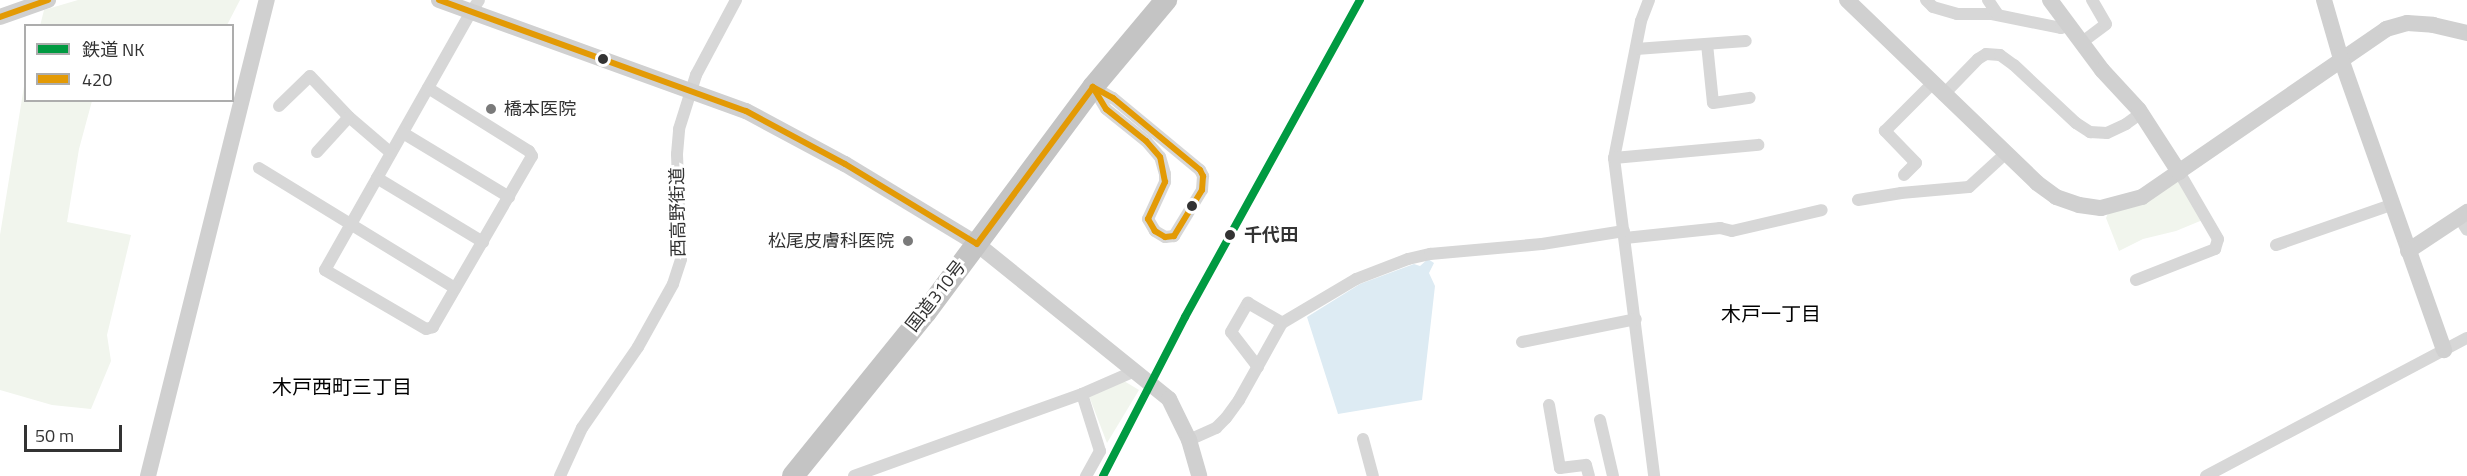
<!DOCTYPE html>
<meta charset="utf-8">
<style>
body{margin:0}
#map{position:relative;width:2467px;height:476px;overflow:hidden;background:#fff;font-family:"Titillium Web","Noto Sans JP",sans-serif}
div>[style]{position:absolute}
.green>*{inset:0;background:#f1f5ed}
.water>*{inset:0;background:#ddebf3}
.street>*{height:12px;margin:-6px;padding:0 6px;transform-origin:6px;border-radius:6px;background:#d7d7d7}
.secondary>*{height:16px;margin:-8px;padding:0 8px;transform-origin:8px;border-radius:8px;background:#d0d0d0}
.highway>*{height:22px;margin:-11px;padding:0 11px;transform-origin:11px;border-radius:11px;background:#c4c4c4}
.bus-1>*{height:6px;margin:-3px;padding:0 3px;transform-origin:3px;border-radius:3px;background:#e39a05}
.rail-1>*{height:8px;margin:-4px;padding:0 4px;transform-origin:4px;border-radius:4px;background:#009a41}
.dots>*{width:16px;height:16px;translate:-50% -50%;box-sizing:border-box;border:3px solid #fff;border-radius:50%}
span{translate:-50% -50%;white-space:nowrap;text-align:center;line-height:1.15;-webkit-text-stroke:6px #fff;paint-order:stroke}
.poi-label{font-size:18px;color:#333}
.left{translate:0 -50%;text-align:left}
.right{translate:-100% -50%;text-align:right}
.street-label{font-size:18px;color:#333}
.stop-label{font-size:18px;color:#333;font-weight:700}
.neighbourhood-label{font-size:20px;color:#000}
.legend{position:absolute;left:24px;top:24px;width:210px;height:78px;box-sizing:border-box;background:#fff;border:2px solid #adadad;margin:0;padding:8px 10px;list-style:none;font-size:18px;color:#333}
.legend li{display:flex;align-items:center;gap:12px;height:30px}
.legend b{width:30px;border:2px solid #adadad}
.scale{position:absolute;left:24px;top:425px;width:98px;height:27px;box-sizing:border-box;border:3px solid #333;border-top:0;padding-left:8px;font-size:18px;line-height:21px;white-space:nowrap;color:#333;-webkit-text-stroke:4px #fff;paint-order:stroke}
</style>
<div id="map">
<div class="green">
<div style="clip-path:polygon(78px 0,240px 0,227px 25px,40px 26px,44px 10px)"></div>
<div style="clip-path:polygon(25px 80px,26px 100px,92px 101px,79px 149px,67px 222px,131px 235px,107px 335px,111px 361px,91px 409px,52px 405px,0 390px,0 235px)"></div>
<div style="clip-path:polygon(2179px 175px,2205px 219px,2176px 231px,2143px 239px,2119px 251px,2106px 218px,2110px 209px)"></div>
<div style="clip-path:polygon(1124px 381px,1139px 390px,1107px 443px,1089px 396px)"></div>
</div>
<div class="water">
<div style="clip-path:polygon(1428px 259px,1434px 263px,1429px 273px,1435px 286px,1422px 400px,1338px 414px,1307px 317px,1360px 284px,1414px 264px,1420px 266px)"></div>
</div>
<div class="street">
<div style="left:1649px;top:0;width:22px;rotate:111deg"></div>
<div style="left:1641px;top:21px;width:140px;rotate:101.1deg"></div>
<div style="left:1614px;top:158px;width:321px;rotate:82.8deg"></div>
<div style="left:1926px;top:0;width:10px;rotate:45deg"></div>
<div style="left:1933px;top:7px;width:25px;rotate:16deg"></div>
<div style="left:1957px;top:14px;width:35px"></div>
<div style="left:1992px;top:14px;width:70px;rotate:11.5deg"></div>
<div style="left:2061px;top:28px;width:7px;rotate:-16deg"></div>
<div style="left:1988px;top:0;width:18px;rotate:56deg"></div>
<div style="left:2081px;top:43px;width:31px;rotate:-37deg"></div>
<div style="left:2106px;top:24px;width:28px;rotate:-120deg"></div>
<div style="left:1707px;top:44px;width:59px;rotate:84.2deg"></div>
<div style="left:1713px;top:103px;width:37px;rotate:-8deg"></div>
<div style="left:1636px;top:49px;width:110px;rotate:-4.2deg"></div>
<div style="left:1093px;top:87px;width:23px;rotate:29deg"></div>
<div style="left:1113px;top:98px;width:113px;rotate:39.6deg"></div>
<div style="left:1200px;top:170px;width:7px;rotate:63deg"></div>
<div style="left:1203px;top:176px;width:14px;rotate:94deg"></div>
<div style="left:1202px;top:190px;width:54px;rotate:121.3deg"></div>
<div style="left:1174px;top:236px;width:9px;rotate:174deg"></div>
<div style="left:1165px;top:237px;width:12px;rotate:-149deg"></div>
<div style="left:1155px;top:231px;width:14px;rotate:-120deg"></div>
<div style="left:1148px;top:219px;width:41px;rotate:-65.3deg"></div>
<div style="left:1165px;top:182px;width:8px;rotate:-90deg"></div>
<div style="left:1165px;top:174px;width:18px;rotate:-106deg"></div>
<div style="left:1160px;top:157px;width:21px;rotate:-131deg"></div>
<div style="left:1146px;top:141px;width:51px;rotate:-141.3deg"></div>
<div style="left:1106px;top:109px;width:26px;rotate:-121deg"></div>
<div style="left:428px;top:88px;width:119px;rotate:32deg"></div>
<div style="left:529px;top:151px;width:6px;rotate:59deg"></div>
<div style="left:532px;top:156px;width:198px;rotate:120.1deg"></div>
<div style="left:433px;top:327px;width:7px;rotate:164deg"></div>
<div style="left:426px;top:329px;width:117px;rotate:-149.7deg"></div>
<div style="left:325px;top:270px;width:106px;rotate:-60.5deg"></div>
<div style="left:377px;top:178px;width:191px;rotate:-60.5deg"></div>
<div style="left:471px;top:12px;width:14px;rotate:-56deg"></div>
<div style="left:1943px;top:95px;width:50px;rotate:-45.8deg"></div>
<div style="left:1978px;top:59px;width:9px;rotate:-32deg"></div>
<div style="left:1986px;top:54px;width:14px;rotate:4deg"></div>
<div style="left:2000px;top:55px;width:17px;rotate:36deg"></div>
<div style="left:2014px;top:65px;width:85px;rotate:43.1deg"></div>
<div style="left:2076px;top:123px;width:17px;rotate:33deg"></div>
<div style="left:2090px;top:132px;width:17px;rotate:3deg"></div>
<div style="left:2107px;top:133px;width:21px;rotate:-25deg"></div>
<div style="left:2126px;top:124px;width:19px;rotate:-36deg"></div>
<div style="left:279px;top:106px;width:43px;rotate:-44.1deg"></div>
<div style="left:310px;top:76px;width:57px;rotate:46.4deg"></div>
<div style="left:349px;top:117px;width:55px;rotate:40.6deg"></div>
<div style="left:403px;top:133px;width:124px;rotate:31.1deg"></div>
<div style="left:317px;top:152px;width:47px;rotate:-47.6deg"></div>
<div style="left:1614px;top:158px;width:145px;rotate:-5.2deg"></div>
<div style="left:259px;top:168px;width:230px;rotate:31.5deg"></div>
<div style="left:1904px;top:175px;width:17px;rotate:-45deg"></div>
<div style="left:1916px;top:163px;width:45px;rotate:-134.1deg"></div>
<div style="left:1885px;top:131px;width:66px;rotate:-45deg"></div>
<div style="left:377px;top:178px;width:124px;rotate:31.1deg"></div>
<div style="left:1858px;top:200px;width:44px;rotate:-9.2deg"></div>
<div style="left:1901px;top:193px;width:68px;rotate:-5deg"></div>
<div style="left:1969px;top:187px;width:49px;rotate:-42.5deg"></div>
<div style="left:2459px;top:217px;width:15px;rotate:58deg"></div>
<div style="left:1625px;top:238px;width:96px;rotate:-6deg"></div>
<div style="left:1720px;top:228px;width:12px;rotate:14deg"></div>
<div style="left:1732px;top:231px;width:92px;rotate:-13.1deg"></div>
<div style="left:2276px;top:245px;width:122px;rotate:-19.2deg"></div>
<div style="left:2136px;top:280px;width:85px;rotate:-21.4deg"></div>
<div style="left:2215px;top:249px;width:10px;rotate:-73deg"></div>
<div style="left:2218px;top:239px;width:78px;rotate:-120.2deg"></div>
<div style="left:1522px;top:342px;width:116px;rotate:-11.4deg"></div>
<div style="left:1258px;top:367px;width:44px;rotate:-127.6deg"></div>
<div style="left:1231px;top:332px;width:34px;rotate:-60deg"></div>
<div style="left:1248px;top:303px;width:39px;rotate:30deg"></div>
<div style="left:1082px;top:394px;width:60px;rotate:72.5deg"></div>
<div style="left:1100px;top:451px;width:29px;rotate:119deg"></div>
<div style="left:1549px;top:405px;width:64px;rotate:80.1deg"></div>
<div style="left:1560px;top:468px;width:26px;rotate:-7deg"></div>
<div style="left:1586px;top:465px;width:11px;rotate:75deg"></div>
<div style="left:1600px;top:420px;width:57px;rotate:76.9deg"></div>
<div style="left:1363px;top:439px;width:38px;rotate:75deg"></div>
<div style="left:1189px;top:440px;width:30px;rotate:-24deg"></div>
<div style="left:1216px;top:428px;width:14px;rotate:-45deg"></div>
<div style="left:1226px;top:418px;width:22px;rotate:-54deg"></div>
<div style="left:1239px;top:400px;width:88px;rotate:-60.8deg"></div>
<div style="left:1282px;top:323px;width:86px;rotate:-30.7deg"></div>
<div style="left:1356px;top:279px;width:56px;rotate:-21deg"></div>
<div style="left:1408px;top:259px;width:23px;rotate:-13deg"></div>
<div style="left:1430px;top:254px;width:112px;rotate:-5.1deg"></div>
<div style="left:1542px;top:244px;width:83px;rotate:-9deg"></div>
<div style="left:560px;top:476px;width:53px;rotate:-65.4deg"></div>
<div style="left:582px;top:428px;width:98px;rotate:-55.3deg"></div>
<div style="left:638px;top:347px;width:72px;rotate:-60.9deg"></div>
<div style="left:673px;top:284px;width:26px;rotate:-72deg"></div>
<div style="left:681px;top:259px;width:105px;rotate:-92.2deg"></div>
<div style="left:677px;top:154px;width:25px;rotate:-85deg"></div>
<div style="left:679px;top:129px;width:57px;rotate:-72.5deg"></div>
<div style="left:696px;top:75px;width:85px;rotate:-61.9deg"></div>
<div style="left:854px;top:476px;width:242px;rotate:-19.8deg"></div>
<div style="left:1082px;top:394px;width:55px;rotate:-23.7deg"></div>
<div style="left:2206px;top:476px;width:295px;rotate:-27.9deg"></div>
</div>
<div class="secondary">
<div style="left:439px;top:0;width:326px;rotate:19.9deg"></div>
<div style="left:746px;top:111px;width:112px;rotate:28.2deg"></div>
<div style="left:845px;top:164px;width:154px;rotate:31.2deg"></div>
<div style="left:977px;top:244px;width:247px;rotate:38.9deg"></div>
<div style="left:1169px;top:399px;width:46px;rotate:64deg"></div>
<div style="left:1189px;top:440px;width:37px;rotate:74deg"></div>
<div style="left:1847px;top:0;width:264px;rotate:43.9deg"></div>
<div style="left:2037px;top:183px;width:24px;rotate:36deg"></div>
<div style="left:2056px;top:197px;width:24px;rotate:19deg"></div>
<div style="left:2079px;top:205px;width:22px;rotate:8deg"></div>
<div style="left:2101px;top:208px;width:42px;rotate:-15deg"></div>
<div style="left:2142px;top:197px;width:296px;rotate:-34.5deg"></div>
<div style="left:2386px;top:29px;width:22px;rotate:-16deg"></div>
<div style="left:2407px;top:23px;width:26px;rotate:4deg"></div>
<div style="left:2433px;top:25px;width:35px;rotate:13deg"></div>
<div style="left:2050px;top:0;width:87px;rotate:53.4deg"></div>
<div style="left:2102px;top:70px;width:54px;rotate:47.2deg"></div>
<div style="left:2139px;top:110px;width:74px;rotate:57.2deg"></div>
<div style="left:2324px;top:0;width:61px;rotate:73.9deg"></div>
<div style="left:2341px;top:59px;width:309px;rotate:70.5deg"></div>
<div style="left:0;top:17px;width:51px;rotate:-19.5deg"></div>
<div style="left:2408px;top:251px;width:71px;rotate:-33.5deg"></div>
<div style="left:148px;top:476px;width:491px;rotate:-76deg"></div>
</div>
<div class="highway">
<div style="left:793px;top:476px;width:211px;rotate:-51deg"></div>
<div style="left:926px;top:312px;width:280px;rotate:-53.4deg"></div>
<div style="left:1093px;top:87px;width:114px;rotate:-50deg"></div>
</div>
<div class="bus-1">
<div style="left:439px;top:0;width:326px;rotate:19.9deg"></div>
<div style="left:746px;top:111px;width:112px;rotate:28.2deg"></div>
<div style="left:845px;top:164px;width:154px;rotate:31.2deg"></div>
<div style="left:0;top:17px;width:51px;rotate:-19.5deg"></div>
<div style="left:1093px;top:87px;width:23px;rotate:29deg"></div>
<div style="left:1113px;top:98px;width:113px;rotate:39.6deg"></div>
<div style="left:1200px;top:170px;width:7px;rotate:63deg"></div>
<div style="left:1203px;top:176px;width:14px;rotate:94deg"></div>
<div style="left:1202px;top:190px;width:54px;rotate:121.3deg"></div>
<div style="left:1174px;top:236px;width:9px;rotate:174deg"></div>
<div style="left:1165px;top:237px;width:12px;rotate:-149deg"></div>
<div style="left:1155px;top:231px;width:14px;rotate:-120deg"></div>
<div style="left:1148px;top:219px;width:41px;rotate:-65.3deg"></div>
<div style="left:1165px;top:182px;width:25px;rotate:-101deg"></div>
<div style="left:1160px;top:157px;width:21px;rotate:-131deg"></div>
<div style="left:1146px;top:141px;width:51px;rotate:-141.3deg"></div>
<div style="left:1106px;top:109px;width:26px;rotate:-121deg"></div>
<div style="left:977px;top:244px;width:195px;rotate:-53.5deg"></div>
</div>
<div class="rail-1">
<div style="left:1103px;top:476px;width:179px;rotate:-62.7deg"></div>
<div style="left:1185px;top:317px;width:362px;rotate:-61.1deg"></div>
</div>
<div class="dots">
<div style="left:603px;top:59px;background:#333"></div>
<div style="left:491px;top:109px;background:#7a7a7a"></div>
<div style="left:1192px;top:206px;background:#333"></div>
<div style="left:1230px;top:235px;background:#333"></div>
<div style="left:908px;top:241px;background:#7a7a7a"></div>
</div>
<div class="poi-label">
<span class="left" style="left:504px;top:109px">橋本医院</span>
<span class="right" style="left:894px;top:241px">松尾皮膚科医院</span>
</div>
<div class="street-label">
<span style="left:678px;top:212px;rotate:-91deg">西高野街道</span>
<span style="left:936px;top:296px;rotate:-52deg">国道310号</span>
</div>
<div class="stop-label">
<span class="left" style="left:1244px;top:235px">千代田</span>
</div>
<div class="neighbourhood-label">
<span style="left:1771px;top:313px">木戸一丁目</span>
<span style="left:342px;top:386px">木戸西町三丁目</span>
</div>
<ul class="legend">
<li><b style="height:8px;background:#009a41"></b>鉄道 NK</li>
<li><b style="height:8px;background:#e39a05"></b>420</li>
</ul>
<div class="scale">50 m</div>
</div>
